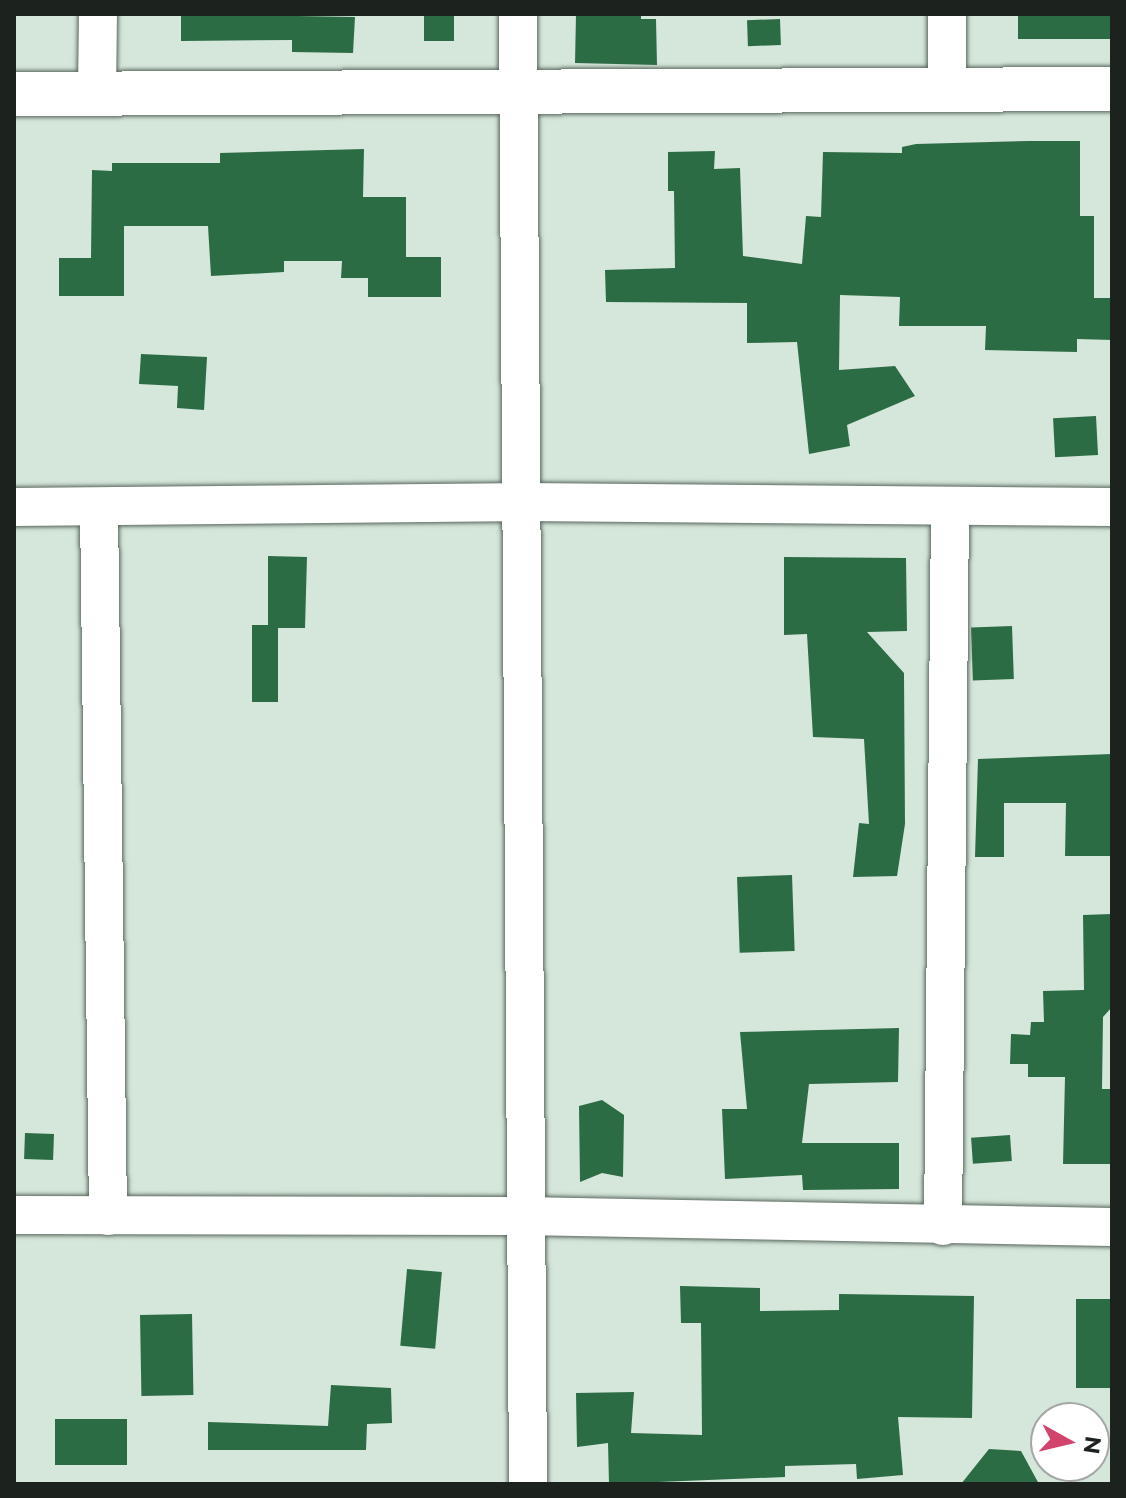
<!DOCTYPE html>
<style>
body{margin:0}
#map{position:relative;width:1126px;height:1498px;overflow:hidden;background:#d5e6da;font-family:Montserrat,sans-serif}
div>[style]{position:absolute}
.building>*{inset:0;background:#2c6c45;transform-origin:0 0}
.roads{filter:drop-shadow(0 0 2px #59675d) drop-shadow(0 0 2px #59675d)}
.street>*{height:38px;margin:-19px;padding:0 19px;transform-origin:19px;border-radius:19px;background:#fff}
.secondary>*{height:44px;margin:-22px;padding:0 22px;transform-origin:22px;border-radius:22px;background:#fff}
span{translate:-50% -50%;white-space:nowrap;text-align:center;line-height:1.15;-webkit-text-stroke:8px #fff;paint-order:stroke}
.frame{position:absolute;inset:0;border:16px solid #1c221e;pointer-events:none}
.north{position:absolute;left:1030px;top:1402px;width:80px;height:80px;box-sizing:border-box;background:#fff;border:2px solid #a4a7a5;border-radius:50%;rotate:98deg;font-size:22px;font-weight:700;line-height:32px;text-align:center;color:#1c221e}
.north::after{content:'';display:block;margin:auto;width:28px;height:36px;background:#d3446d;clip-path:polygon(50% 0,100% 100%,50% 72%,0 100%)}
</style>
<div id="map">
<div class="building">
<div style="clip-path:polygon(181px 14px,355px 17px,353px 53px,292px 52px,292px 40px,181px 41px)"></div>
<div style="left:424px;top:14px;width:30px;height:27px"></div>
<div style="clip-path:polygon(576px 14px,641px 14px,641px 19px,656px 19px,657px 65px,575px 63px)"></div>
<div style="left:1018px;top:14px;width:94px;height:25px"></div>
<div style="left:780px;top:19px;width:26px;height:33px;rotate:88deg"></div>
<div style="clip-path:polygon(1029px 141px,1080px 141px,1080px 216px,1094px 216px,1094px 298px,1112px 298px,1112px 340px,1077px 339px,1077px 352px,985px 350px,986px 326px,899px 326px,900px 297px,840px 295px,839px 370px,895px 366px,915px 396px,847px 425px,850px 446px,809px 454px,797px 342px,747px 343px,747px 303px,606px 302px,605px 270px,675px 268px,674px 191px,668px 191px,668px 152px,715px 151px,714px 169px,740px 168px,743px 256px,802px 264px,806px 216px,821px 217px,823px 152px,902px 153px,902px 147px,916px 144px)"></div>
<div style="clip-path:polygon(364px 149px,363px 197px,406px 197px,406px 257px,441px 257px,441px 297px,368px 297px,368px 278px,341px 278px,342px 261px,284px 261px,284px 272px,211px 276px,208px 226px,124px 226px,124px 296px,59px 296px,59px 258px,91px 258px,92px 170px,112px 171px,112px 163px,220px 163px,220px 153px)"></div>
<div style="clip-path:polygon(141px 354px,207px 357px,204px 410px,177px 408px,178px 386px,139px 384px)"></div>
<div style="left:1096px;top:416px;width:39px;height:43px;rotate:87deg"></div>
<div style="clip-path:polygon(268px 556px,307px 557px,305px 628px,278px 628px,278px 702px,252px 702px,252px 625px,268px 625px)"></div>
<div style="clip-path:polygon(784px 557px,906px 558px,907px 631px,867px 632px,904px 673px,905px 824px,897px 876px,853px 877px,859px 823px,869px 824px,864px 739px,813px 737px,807px 634px,784px 635px)"></div>
<div style="left:1012px;top:626px;width:53px;height:41px;rotate:88deg"></div>
<div style="clip-path:polygon(1112px 754px,1112px 856px,1065px 856px,1066px 803px,1004px 803px,1004px 857px,975px 857px,978px 759px)"></div>
<div style="left:792px;top:875px;width:76px;height:55px;rotate:88deg"></div>
<div style="clip-path:polygon(1112px 914px,1112px 1007px,1103px 1017px,1102px 1089px,1112px 1089px,1112px 1164px,1063px 1164px,1065px 1077px,1028px 1077px,1028px 1064px,1010px 1064px,1011px 1034px,1030px 1035px,1031px 1022px,1044px 1022px,1043px 991px,1084px 990px,1083px 915px)"></div>
<div style="clip-path:polygon(899px 1028px,898px 1082px,809px 1084px,802px 1143px,899px 1143px,899px 1189px,803px 1190px,802px 1175px,725px 1179px,722px 1109px,747px 1109px,740px 1032px)"></div>
<div style="clip-path:polygon(602px 1100px,624px 1115px,623px 1177px,602px 1173px,580px 1182px,579px 1106px)"></div>
<div style="left:25px;top:1133px;width:29px;height:26px;rotate:2deg"></div>
<div style="left:1010px;top:1135px;width:26px;height:39px;rotate:86deg"></div>
<div style="left:407px;top:1269px;width:35px;height:77px;rotate:5deg"></div>
<div style="clip-path:polygon(680px 1286px,760px 1288px,760px 1311px,839px 1310px,839px 1294px,974px 1296px,972px 1418px,898px 1417px,903px 1475px,857px 1479px,856px 1464px,785px 1466px,785px 1477px,609px 1484px,608px 1443px,577px 1447px,576px 1393px,634px 1392px,631px 1433px,702px 1435px,701px 1323px,681px 1323px)"></div>
<div style="left:1112px;top:1299px;width:89px;height:36px;rotate:90deg"></div>
<div style="left:192px;top:1314px;width:81px;height:52px;rotate:89deg"></div>
<div style="clip-path:polygon(331px 1385px,391px 1388px,392px 1423px,367px 1424px,366px 1450px,208px 1450px,208px 1422px,328px 1426px)"></div>
<div style="left:55px;top:1419px;width:72px;height:46px"></div>
<div style="clip-path:polygon(989px 1449px,1021px 1451px,1039px 1484px,961px 1484px)"></div>
</div>
<div class="roads">
<div class="street">
<div style="left:518px;top:14px;width:1470px;rotate:89.61deg"></div>
<div style="left:947px;top:88px;width:74px;rotate:-90deg"></div>
<div style="left:97px;top:94px;width:80px;rotate:-89.3deg"></div>
<div style="left:14px;top:507px;width:508px;rotate:-0.56deg"></div>
<div style="left:522px;top:502px;width:590px;rotate:0.49deg"></div>
<div style="left:99px;top:508px;width:708px;rotate:89.27deg"></div>
<div style="left:14px;top:1215px;width:509px;rotate:0.11deg"></div>
<div style="left:523px;top:1216px;width:589px;rotate:1.07deg"></div>
<div style="left:943px;top:1226px;width:720px;rotate:-89.44deg"></div>
</div>
<div class="secondary">
<div style="left:14px;top:94px;width:1098px;rotate:-0.26deg"></div>
</div>
</div>
<div class="frame"></div>
<div class="north">N</div>
</div>
